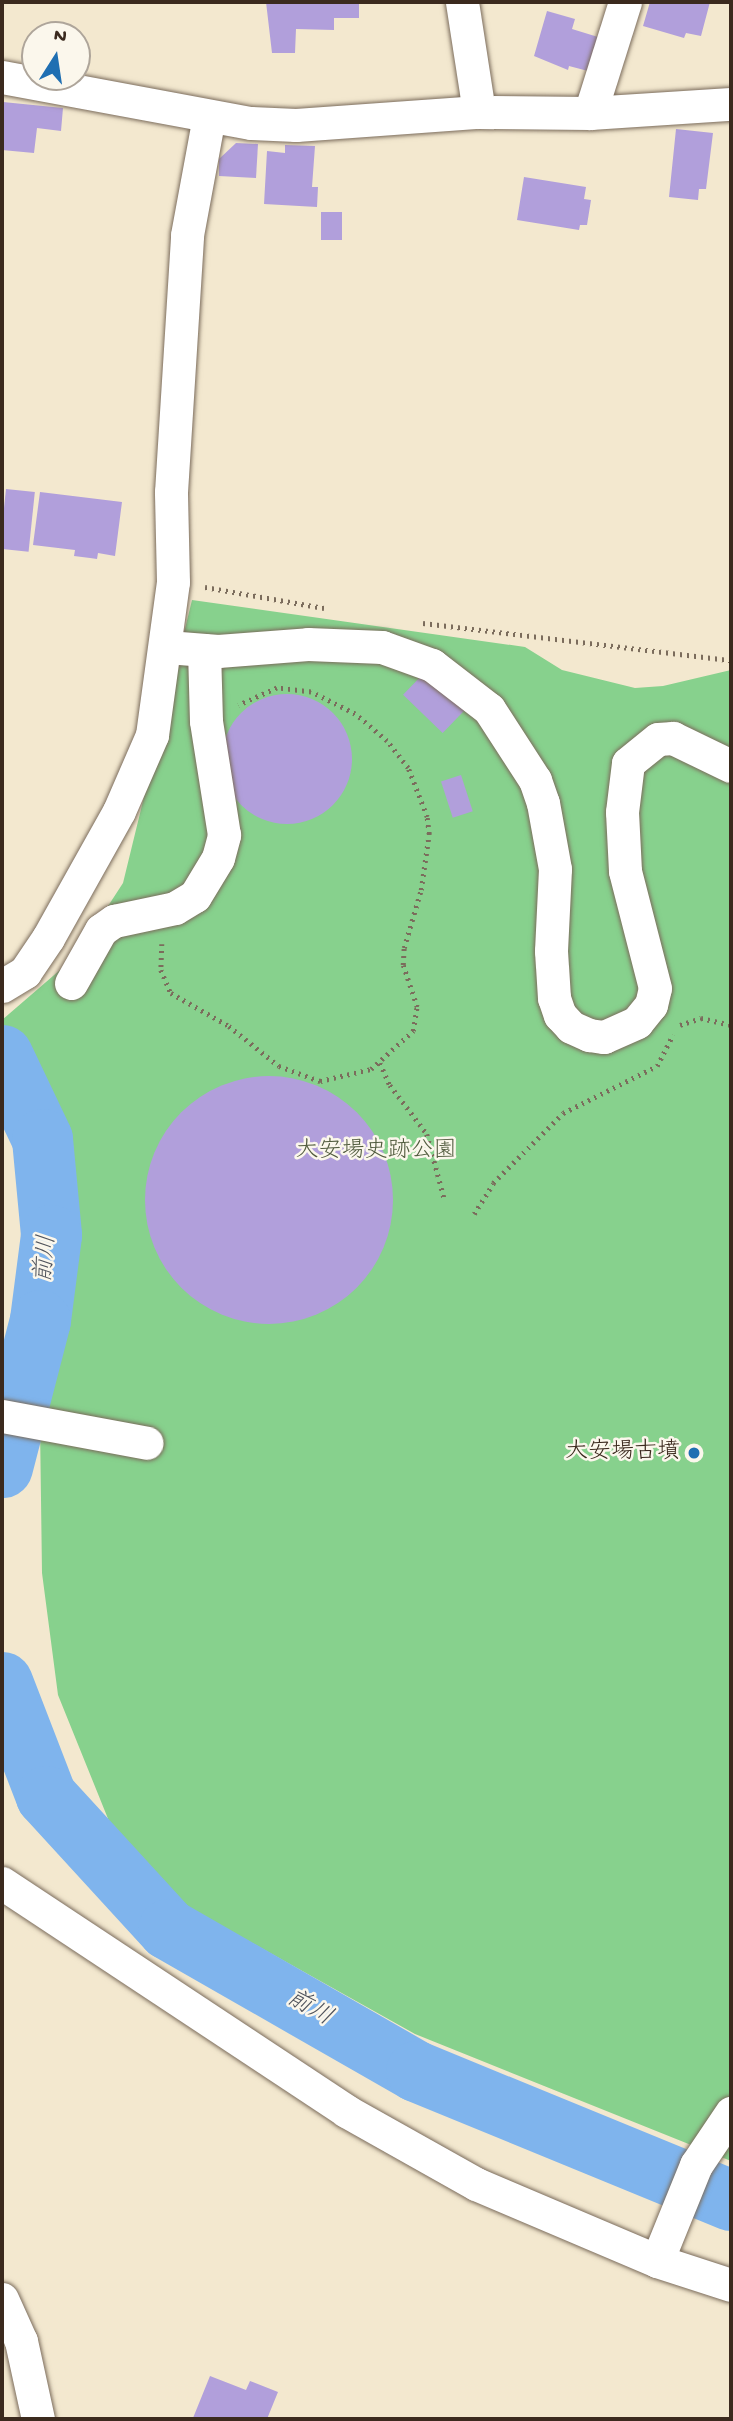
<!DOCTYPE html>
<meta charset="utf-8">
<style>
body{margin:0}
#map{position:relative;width:733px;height:2421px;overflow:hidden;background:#f3e8cf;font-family:"Gochi Hand","Klee One",sans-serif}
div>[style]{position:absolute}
.green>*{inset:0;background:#87d18d}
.river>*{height:61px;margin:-30.5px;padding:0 30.5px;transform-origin:30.5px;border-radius:30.5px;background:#7fb4ed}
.building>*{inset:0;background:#b19fdb;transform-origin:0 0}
.round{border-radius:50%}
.path>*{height:4.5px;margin-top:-2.25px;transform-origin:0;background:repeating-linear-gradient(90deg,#7b6c5c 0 2px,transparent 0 7px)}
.roads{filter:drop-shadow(0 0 2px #7b6c5c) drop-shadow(0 0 2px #7b6c5c)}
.minor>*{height:33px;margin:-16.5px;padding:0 16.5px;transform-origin:16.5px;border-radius:16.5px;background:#fff}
.dots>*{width:19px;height:19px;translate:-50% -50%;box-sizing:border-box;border:4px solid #fbf7ec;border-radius:50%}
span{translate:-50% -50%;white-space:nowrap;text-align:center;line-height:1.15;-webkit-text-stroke:5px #fbf7ec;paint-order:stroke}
.park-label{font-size:23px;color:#525c3f}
.poi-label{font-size:23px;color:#3b2a1e}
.right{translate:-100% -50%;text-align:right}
.water-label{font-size:24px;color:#4f535c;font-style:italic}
.frame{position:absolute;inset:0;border:4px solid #3b2a1e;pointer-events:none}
.north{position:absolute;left:21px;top:21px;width:70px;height:70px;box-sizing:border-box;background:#fbf7ec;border:2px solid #aea59a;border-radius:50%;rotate:12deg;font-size:19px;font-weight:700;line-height:28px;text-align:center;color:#3b2a1e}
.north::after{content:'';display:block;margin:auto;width:24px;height:32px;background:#1f6fb2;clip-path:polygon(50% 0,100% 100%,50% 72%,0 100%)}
</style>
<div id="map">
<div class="green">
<div style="clip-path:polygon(192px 600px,525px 647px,562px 670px,635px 688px,663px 686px,731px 670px,731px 2161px,415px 2034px,184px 1905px,115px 1836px,58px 1695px,42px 1573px,39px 1350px,2px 1020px,75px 957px,123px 883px)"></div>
</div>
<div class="river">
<div style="left:2px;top:1055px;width:93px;rotate:64.5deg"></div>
<div style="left:42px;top:1139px;width:96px;rotate:84.6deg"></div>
<div style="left:51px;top:1235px;width:86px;rotate:97.4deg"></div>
<div style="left:40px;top:1320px;width:152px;rotate:104.5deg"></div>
<div style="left:2px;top:1682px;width:122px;rotate:68.9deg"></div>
<div style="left:46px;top:1796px;width:180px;rotate:47.5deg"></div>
<div style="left:168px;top:1929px;width:286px;rotate:29.8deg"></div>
<div style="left:416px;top:2071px;width:340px;rotate:22.3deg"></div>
</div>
<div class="building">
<div style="clip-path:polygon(266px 2px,359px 2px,359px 18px,334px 18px,334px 30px,296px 29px,295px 53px,272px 53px)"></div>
<div style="clip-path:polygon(650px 2px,710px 2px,701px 36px,686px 33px,684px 38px,643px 26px)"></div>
<div style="clip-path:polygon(547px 11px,575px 19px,572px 29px,598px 37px,588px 71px,569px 66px,568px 70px,534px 56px)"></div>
<div style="clip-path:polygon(3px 102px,63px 108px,61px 131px,37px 128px,34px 153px,2px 150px)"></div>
<div style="clip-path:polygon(676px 129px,713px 133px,706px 189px,699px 189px,698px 200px,669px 197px)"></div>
<div style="clip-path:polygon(236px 143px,258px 144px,256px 178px,219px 176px,219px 159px)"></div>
<div style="clip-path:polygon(285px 145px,315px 146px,312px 187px,318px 187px,317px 207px,264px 204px,267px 151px,285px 153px)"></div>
<div style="clip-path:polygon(524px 177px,586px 187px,584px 199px,591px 200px,587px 225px,580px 225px,579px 230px,517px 220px)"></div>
<div style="left:321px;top:212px;width:21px;height:28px"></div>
<div style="left:6px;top:489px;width:29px;height:60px;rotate:6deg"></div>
<div style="clip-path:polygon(40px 492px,122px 502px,115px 556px,98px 553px,97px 559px,90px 558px,74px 556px,75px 550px,33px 545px)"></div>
<div style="left:426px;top:671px;width:55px;height:33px;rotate:44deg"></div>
<div class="round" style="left:222px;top:694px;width:130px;height:130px"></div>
<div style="left:461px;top:775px;width:38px;height:21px;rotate:72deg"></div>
<div class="round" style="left:145px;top:1076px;width:248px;height:248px"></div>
<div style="clip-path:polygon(210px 2376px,246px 2390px,250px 2381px,278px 2392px,267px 2419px,193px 2418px)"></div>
</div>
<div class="path">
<div style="left:205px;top:587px;width:121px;rotate:10deg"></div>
<div style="left:423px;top:623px;width:310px;rotate:6.9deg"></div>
<div style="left:162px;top:944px;width:26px;rotate:92deg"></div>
<div style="left:161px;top:970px;width:25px;rotate:67deg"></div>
<div style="left:171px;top:993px;width:67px;rotate:29.6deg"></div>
<div style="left:229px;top:1026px;width:64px;rotate:38.7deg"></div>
<div style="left:279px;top:1066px;width:44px;rotate:20.1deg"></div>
<div style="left:320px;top:1081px;width:52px;rotate:-13.2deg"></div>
<div style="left:371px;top:1069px;width:57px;rotate:-42.1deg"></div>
<div style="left:413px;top:1031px;width:24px;rotate:-81deg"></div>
<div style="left:417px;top:1007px;width:44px;rotate:-108.4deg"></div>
<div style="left:403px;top:965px;width:17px;rotate:-87deg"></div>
<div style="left:404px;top:948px;width:60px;rotate:-73.7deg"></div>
<div style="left:421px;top:890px;width:57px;rotate:-81.9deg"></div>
<div style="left:429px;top:834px;width:17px;rotate:-97deg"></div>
<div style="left:427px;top:817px;width:53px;rotate:-111.2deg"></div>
<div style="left:408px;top:768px;width:34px;rotate:-128deg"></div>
<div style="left:387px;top:741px;width:42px;rotate:-139.8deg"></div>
<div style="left:355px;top:714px;width:49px;rotate:-153.4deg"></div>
<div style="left:311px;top:692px;width:34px;rotate:-173deg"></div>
<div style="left:277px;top:688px;width:42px;rotate:155.9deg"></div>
<div style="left:680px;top:1025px;width:22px;rotate:-18deg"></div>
<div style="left:701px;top:1018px;width:31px;rotate:13deg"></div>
<div style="left:380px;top:1063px;width:24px;rotate:66deg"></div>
<div style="left:390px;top:1085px;width:61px;rotate:52.9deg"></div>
<div style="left:427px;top:1134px;width:69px;rotate:75deg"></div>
<div style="left:474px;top:1214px;width:36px;rotate:-58deg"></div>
<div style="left:493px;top:1183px;width:99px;rotate:-45deg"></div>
<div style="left:563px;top:1113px;width:105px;rotate:-26.6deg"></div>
<div style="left:657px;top:1066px;width:35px;rotate:-63deg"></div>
</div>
<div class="roads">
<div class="minor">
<div style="left:462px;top:2px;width:111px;rotate:81.2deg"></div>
<div style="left:2px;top:77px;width:253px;rotate:10.5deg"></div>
<div style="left:251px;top:123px;width:45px;rotate:2.5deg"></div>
<div style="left:296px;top:125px;width:183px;rotate:-4.1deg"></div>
<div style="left:479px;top:112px;width:111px;rotate:0.5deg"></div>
<div style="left:590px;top:113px;width:141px;rotate:-3.7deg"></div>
<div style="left:590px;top:113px;width:116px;rotate:-72.5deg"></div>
<div style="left:167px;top:647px;width:51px;rotate:4.5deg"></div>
<div style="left:218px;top:651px;width:90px;rotate:-4.4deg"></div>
<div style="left:308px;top:644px;width:74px;rotate:2.3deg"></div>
<div style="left:382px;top:647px;width:53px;rotate:19.8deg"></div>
<div style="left:432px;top:665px;width:72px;rotate:37.7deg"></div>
<div style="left:489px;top:709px;width:85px;rotate:57.1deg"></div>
<div style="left:535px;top:780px;width:24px;rotate:71deg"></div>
<div style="left:543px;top:803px;width:67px;rotate:79.7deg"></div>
<div style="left:555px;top:869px;width:82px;rotate:92.8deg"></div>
<div style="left:551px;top:951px;width:47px;rotate:86.3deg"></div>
<div style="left:554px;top:998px;width:18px;rotate:71deg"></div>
<div style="left:560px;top:1015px;width:16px;rotate:47deg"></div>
<div style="left:571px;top:1027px;width:20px;rotate:24deg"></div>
<div style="left:589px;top:1035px;width:15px;rotate:8deg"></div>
<div style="left:604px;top:1037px;width:36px;rotate:-24deg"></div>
<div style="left:637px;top:1022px;width:22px;rotate:-51deg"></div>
<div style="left:651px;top:1005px;width:17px;rotate:-77deg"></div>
<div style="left:655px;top:988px;width:121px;rotate:-104.4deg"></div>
<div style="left:625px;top:871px;width:59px;rotate:-92.9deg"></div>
<div style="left:622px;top:812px;width:49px;rotate:-83deg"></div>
<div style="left:628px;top:763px;width:38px;rotate:-39deg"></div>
<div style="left:658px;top:739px;width:15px;rotate:-4deg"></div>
<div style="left:673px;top:738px;width:64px;rotate:25.8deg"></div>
<div style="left:71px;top:983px;width:61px;rotate:-60.5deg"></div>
<div style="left:101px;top:930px;width:16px;rotate:-35deg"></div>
<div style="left:114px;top:921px;width:62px;rotate:-12deg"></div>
<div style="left:175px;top:908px;width:23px;rotate:-31deg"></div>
<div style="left:195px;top:896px;width:44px;rotate:-58.8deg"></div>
<div style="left:218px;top:858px;width:24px;rotate:-75deg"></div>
<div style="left:224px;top:835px;width:115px;rotate:-99deg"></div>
<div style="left:206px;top:721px;width:71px;rotate:-91.6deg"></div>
<div style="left:2px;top:986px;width:27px;rotate:-31deg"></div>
<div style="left:25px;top:972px;width:41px;rotate:-55.9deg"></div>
<div style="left:48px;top:938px;width:145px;rotate:-60.8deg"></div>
<div style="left:119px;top:811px;width:83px;rotate:-66.5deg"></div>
<div style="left:152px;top:735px;width:154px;rotate:-82.2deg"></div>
<div style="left:173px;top:582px;width:90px;rotate:-91.3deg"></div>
<div style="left:171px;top:492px;width:257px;rotate:-86.4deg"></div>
<div style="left:187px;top:235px;width:121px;rotate:-79.5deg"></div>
<div style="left:2px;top:1416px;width:147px;rotate:10.5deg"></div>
<div style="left:2px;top:1883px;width:413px;rotate:33.5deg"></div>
<div style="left:346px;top:2111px;width:149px;rotate:29.3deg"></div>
<div style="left:476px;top:2184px;width:197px;rotate:23deg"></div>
<div style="left:657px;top:2261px;width:78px;rotate:18deg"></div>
<div style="left:657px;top:2261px;width:104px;rotate:-67.9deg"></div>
<div style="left:696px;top:2165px;width:63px;rotate:-56.1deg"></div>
<div style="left:2px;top:2299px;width:46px;rotate:65.7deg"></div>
<div style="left:21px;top:2341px;width:80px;rotate:77.7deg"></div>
</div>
</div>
<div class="dots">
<div style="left:694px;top:1453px;background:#1f6fb2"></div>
</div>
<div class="park-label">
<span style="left:376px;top:1152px">大安場史跡公園</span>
</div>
<div class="poi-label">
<span class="right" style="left:680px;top:1453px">大安場古墳</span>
</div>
<div class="water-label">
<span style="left:47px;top:1259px;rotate:-85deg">前川</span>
<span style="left:309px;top:2009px;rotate:30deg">前川</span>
</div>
<div class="frame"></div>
<div class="north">N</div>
</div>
